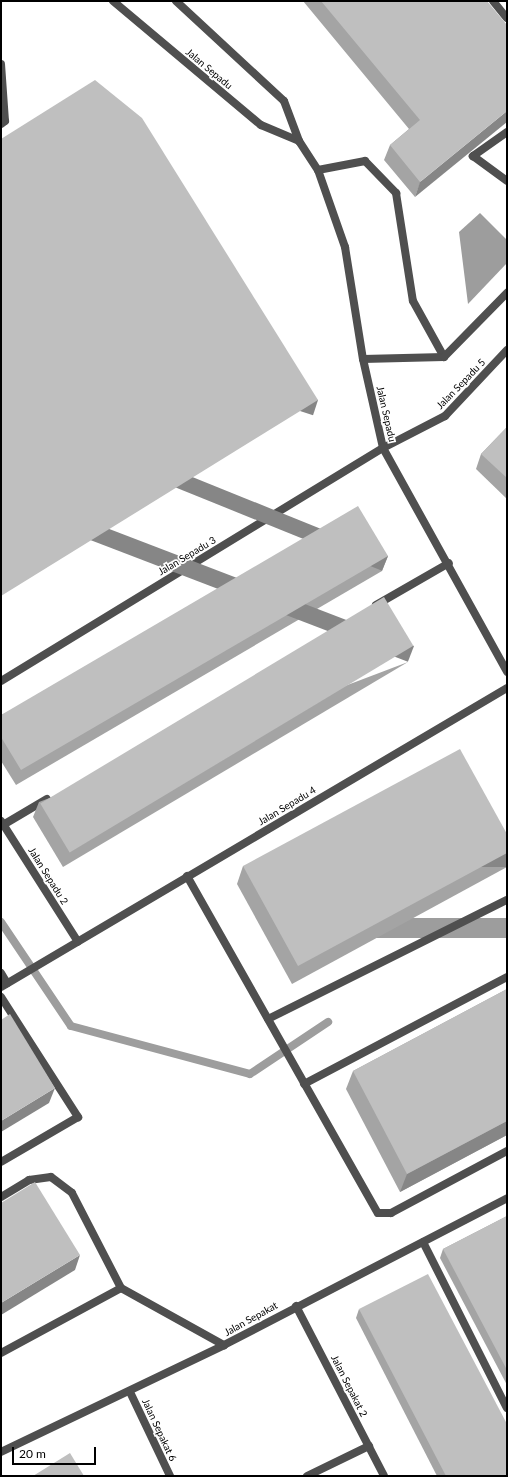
<!DOCTYPE html>
<style>
body{margin:0}
#map{position:relative;width:508px;height:1477px;overflow:hidden;background:#fff;font-family:Lato,sans-serif}
div>[style]{position:absolute}
.water>*{inset:0;background:#9d9d9d;transform-origin:0 0}
.stream>*{height:8px;margin:-4px;padding:0 4px;transform-origin:4px;border-radius:4px;background:#9d9d9d}
.service>*{height:8px;margin:-4px;padding:0 4px;transform-origin:4px;border-radius:4px;background:#4f4f4f}
.minor>*{height:8px;margin:-4px;padding:0 4px;transform-origin:4px;border-radius:4px;background:#4f4f4f}
.tertiary>*{height:8px;margin:-4px;padding:0 4px;transform-origin:4px;border-radius:4px;background:#4f4f4f}
.wall>*{inset:0;background:#a4a4a4}
.shaded-wall>*{inset:0;background:#868686;transform-origin:0 0}
.building>*{inset:0;background:#bfbfbf;transform-origin:0 0}
span{translate:-50% -50%;white-space:nowrap;text-align:center;line-height:1.15;-webkit-text-stroke:3.5px #fff;paint-order:stroke}
.street-label{font-size:10px;color:#000}
.frame{position:absolute;inset:0;border:2px solid #000;pointer-events:none}
.scale{position:absolute;left:12px;top:1447px;width:84px;height:18px;box-sizing:border-box;border:2px solid #000;border-top:0;padding-left:5px;font-size:12px;line-height:14px;white-space:nowrap;color:#000;-webkit-text-stroke:3px #fff;paint-order:stroke}
</style>
<div id="map">
<div class="water">
<div style="clip-path:polygon(480px 213px,507px 240px,507px 263px,468px 304px,459px 232px)"></div>
<div style="left:507px;top:918px;width:20px;height:217px;rotate:90deg"></div>
</div>
<div class="stream">
<div style="left:1px;top:922px;width:125px;rotate:56.1deg"></div>
<div style="left:71px;top:1026px;width:185px;rotate:15deg"></div>
<div style="left:250px;top:1074px;width:94px;rotate:-33.7deg"></div>
</div>
<div class="service">
<div style="left:493px;top:1px;width:22px;rotate:51deg"></div>
<div style="left:1px;top:64px;width:57px;rotate:86deg"></div>
<div style="left:5px;top:121px;width:5px;rotate:143deg"></div>
<div style="left:507px;top:132px;width:42px;rotate:144.8deg"></div>
<div style="left:473px;top:156px;width:42px;rotate:36.3deg"></div>
<div style="left:318px;top:170px;width:48px;rotate:-10.8deg"></div>
<div style="left:365px;top:161px;width:45px;rotate:45.9deg"></div>
<div style="left:396px;top:193px;width:109px;rotate:81.1deg"></div>
<div style="left:413px;top:301px;width:64px;rotate:61deg"></div>
<div style="left:363px;top:359px;width:81px;rotate:-1.4deg"></div>
<div style="left:444px;top:357px;width:90px;rotate:-45.5deg"></div>
<div style="left:376px;top:605px;width:84px;rotate:-29.9deg"></div>
<div style="left:3px;top:825px;width:51px;rotate:-30.6deg"></div>
<div style="left:187px;top:876px;width:387px;rotate:60.5deg"></div>
<div style="left:378px;top:1213px;width:13px"></div>
<div style="left:391px;top:1213px;width:132px;rotate:-28.1deg"></div>
<div style="left:1px;top:973px;width:12px;rotate:59deg"></div>
<div style="left:1px;top:997px;width:143px;rotate:57.3deg"></div>
<div style="left:78px;top:1117px;width:89px;rotate:149.7deg"></div>
<div style="left:268px;top:1019px;width:267px;rotate:-26.5deg"></div>
<div style="left:304px;top:1084px;width:229px;rotate:-27.8deg"></div>
<div style="left:1px;top:1197px;width:33px;rotate:-31deg"></div>
<div style="left:29px;top:1180px;width:22px;rotate:-8deg"></div>
<div style="left:51px;top:1177px;width:26px;rotate:37deg"></div>
<div style="left:72px;top:1193px;width:107px;rotate:62.7deg"></div>
<div style="left:121px;top:1288px;width:118px;rotate:29deg"></div>
<div style="left:423px;top:1242px;width:186px;rotate:63.2deg"></div>
<div style="left:1px;top:1353px;width:136px;rotate:-28.4deg"></div>
</div>
<div class="minor">
<div style="left:1px;top:681px;width:447px;rotate:-31.4deg"></div>
<div style="left:383px;top:448px;width:70px;rotate:-27.3deg"></div>
<div style="left:445px;top:416px;width:91px;rotate:-46.8deg"></div>
<div style="left:1px;top:821px;width:143px;rotate:57.5deg"></div>
<div style="left:1px;top:987px;width:588px;rotate:-30.58deg"></div>
<div style="left:296px;top:1306px;width:191px;rotate:62.6deg"></div>
<div style="left:130px;top:1392px;width:93px;rotate:64.5deg"></div>
<div style="left:1px;top:1452px;width:247px;rotate:-25.6deg"></div>
<div style="left:224px;top:1345px;width:319px;rotate:-27.4deg"></div>
<div style="left:307px;top:1476px;width:69px;rotate:-25.8deg"></div>
</div>
<div class="tertiary">
<div style="left:113px;top:1px;width:193px;rotate:40deg"></div>
<div style="left:261px;top:125px;width:41px;rotate:22.8deg"></div>
<div style="left:176px;top:1px;width:147px;rotate:42.8deg"></div>
<div style="left:284px;top:101px;width:43px;rotate:69.4deg"></div>
<div style="left:299px;top:141px;width:35px;rotate:57deg"></div>
<div style="left:318px;top:170px;width:82px;rotate:70.7deg"></div>
<div style="left:345px;top:247px;width:113px;rotate:80.9deg"></div>
<div style="left:363px;top:359px;width:91px;rotate:77.3deg"></div>
<div style="left:383px;top:448px;width:256px;rotate:61deg"></div>
</div>
<div class="wall">
<div style="clip-path:polygon(303px 1px,487px 1px,415px 197px,384px 160px,390px 145px,409px 129px)"></div>
<div style="clip-path:polygon(507px 427px,507px 499px,476px 469px,481px 454px)"></div>
<div style="clip-path:polygon(388px 556px,382px 571px,16px 785px,1px 761px,1px 715px)"></div>
<div style="clip-path:polygon(408px 662px,63px 867px,33px 817px,39px 802px)"></div>
<div style="clip-path:polygon(507px 834px,507px 867px,292px 984px,237px 884px,243px 866px)"></div>
<div style="clip-path:polygon(507px 989px,507px 1135px,400px 1192px,346px 1089px,353px 1071px)"></div>
<div style="clip-path:polygon(507px 1216px,507px 1385px,440px 1258px,443px 1249px)"></div>
<div style="clip-path:polygon(359px 1309px,507px 1476px,437px 1476px,356px 1318px)"></div>
</div>
<div class="shaded-wall">
<div style="clip-path:polygon(507px 111px,507px 122px,415px 197px,420px 182px)"></div>
<div style="left:318px;top:400px;width:16px;height:373px;rotate:108deg"></div>
<div style="left:388px;top:556px;width:16px;height:425px;rotate:112deg"></div>
<div style="left:414px;top:646px;width:17px;height:401px;rotate:111deg"></div>
<div style="left:507px;top:853px;width:14px;height:238px;rotate:90deg"></div>
<div style="clip-path:polygon(55px 1088px,49px 1103px,1px 1132px,1px 1121px)"></div>
<div style="clip-path:polygon(507px 1121px,507px 1135px,400px 1192px,407px 1174px)"></div>
<div style="clip-path:polygon(80px 1255px,75px 1270px,1px 1315px,1px 1303px)"></div>
</div>
<div class="building">
<div style="clip-path:polygon(321px 1px,487px 1px,507px 25px,507px 111px,420px 182px,390px 145px,420px 120px)"></div>
<div style="clip-path:polygon(95px 80px,142px 118px,318px 400px,1px 596px,1px 139px)"></div>
<div style="clip-path:polygon(507px 427px,507px 478px,481px 454px)"></div>
<div style="clip-path:polygon(358px 506px,388px 556px,21px 770px,1px 737px,1px 715px)"></div>
<div style="left:384px;top:597px;width:57px;height:401px;rotate:59deg"></div>
<div style="clip-path:polygon(460px 749px,507px 834px,507px 853px,298px 966px,243px 866px)"></div>
<div style="clip-path:polygon(507px 989px,507px 1121px,407px 1174px,353px 1071px)"></div>
<div style="clip-path:polygon(10px 1014px,55px 1088px,1px 1121px,1px 1020px)"></div>
<div style="clip-path:polygon(35px 1182px,80px 1255px,1px 1303px,1px 1203px)"></div>
<div style="clip-path:polygon(507px 1216px,507px 1370px,443px 1249px)"></div>
<div style="clip-path:polygon(428px 1274px,507px 1424px,507px 1476px,446px 1476px,359px 1309px)"></div>
<div style="clip-path:polygon(70px 1453px,84px 1476px,33px 1476px)"></div>
</div>
<div class="street-label">
<span style="left:209px;top:69px;rotate:40deg">Jalan Sepadu</span>
<span style="left:461px;top:384px;rotate:-46deg">Jalan Sepadu 5</span>
<span style="left:386px;top:414px;rotate:77deg">Jalan Sepadu</span>
<span style="left:187px;top:556px;rotate:-31deg">Jalan Sepadu 3</span>
<span style="left:287px;top:806px;rotate:-31deg">Jalan Sepadu 4</span>
<span style="left:48px;top:876px;rotate:58deg">Jalan Sepadu 2</span>
<span style="left:251px;top:1319px;rotate:-29deg">Jalan Sepakat</span>
<span style="left:349px;top:1386px;rotate:63deg">Jalan Sepakat 2</span>
<span style="left:159px;top:1430px;rotate:65deg">Jalan Sepakat 6</span>
</div>
<div class="frame"></div>
<div class="scale">20 m</div>
</div>
